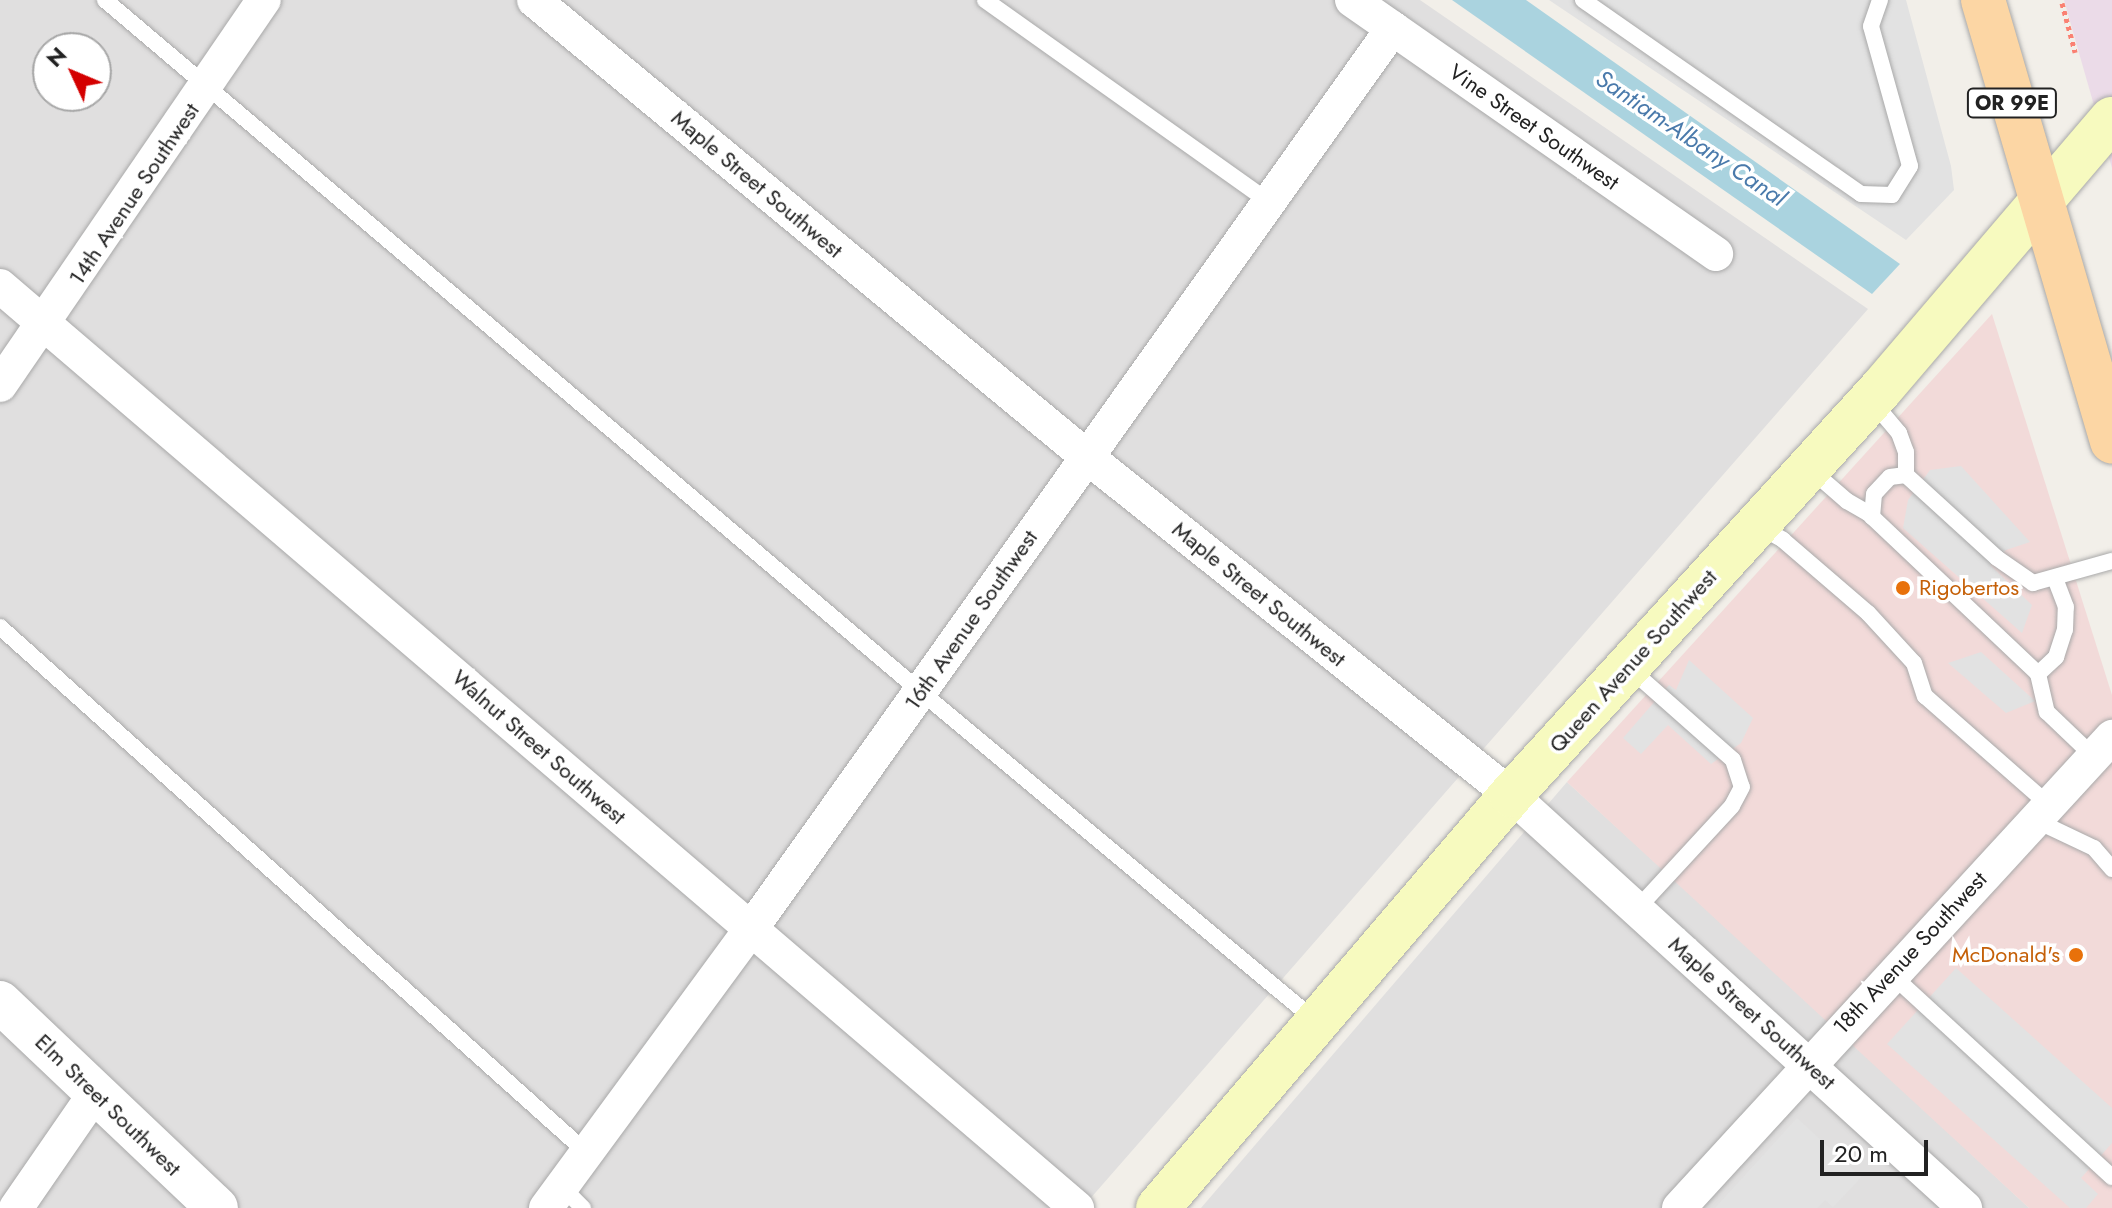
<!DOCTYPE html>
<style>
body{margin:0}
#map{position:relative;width:2112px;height:1208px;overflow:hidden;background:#f2efe9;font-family:Jost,sans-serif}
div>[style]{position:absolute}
.residential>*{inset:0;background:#e0dfdf}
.commercial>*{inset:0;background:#f2dad9}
.industrial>*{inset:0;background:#ebdbe8}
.parking>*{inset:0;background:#e2e2e2}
.water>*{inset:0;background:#aad3df}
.path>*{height:5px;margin-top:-2.5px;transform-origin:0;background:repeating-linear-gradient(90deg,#fa8072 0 4px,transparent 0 8px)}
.roads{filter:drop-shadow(0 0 2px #a9a9a9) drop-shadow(0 0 2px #a9a9a9)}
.service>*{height:16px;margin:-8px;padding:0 8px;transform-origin:8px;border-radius:8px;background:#fff}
.minor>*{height:34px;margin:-17px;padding:0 17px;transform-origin:17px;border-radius:17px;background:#fff}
.tertiary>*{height:42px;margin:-21px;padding:0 21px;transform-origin:21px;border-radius:21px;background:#fff}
.secondary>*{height:44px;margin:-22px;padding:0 22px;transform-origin:22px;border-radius:22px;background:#f7fabf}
.primary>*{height:44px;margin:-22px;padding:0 22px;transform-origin:22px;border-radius:22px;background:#fcd6a4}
.dots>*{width:22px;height:22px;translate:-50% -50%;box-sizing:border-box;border:4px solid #fff;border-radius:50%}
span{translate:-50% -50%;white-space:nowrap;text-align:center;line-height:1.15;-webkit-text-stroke:7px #fff;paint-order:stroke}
.shield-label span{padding:2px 6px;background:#fff;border:2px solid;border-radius:6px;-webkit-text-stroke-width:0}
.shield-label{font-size:20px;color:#222;font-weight:700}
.street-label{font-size:22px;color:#222}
.food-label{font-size:22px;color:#c56008}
.left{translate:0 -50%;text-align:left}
.right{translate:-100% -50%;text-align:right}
.water-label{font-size:24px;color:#4a7aab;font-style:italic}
.north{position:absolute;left:32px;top:32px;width:80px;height:80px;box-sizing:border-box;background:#fff;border:2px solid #a7a7a7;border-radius:50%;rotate:314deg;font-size:22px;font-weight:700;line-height:32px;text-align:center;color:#222}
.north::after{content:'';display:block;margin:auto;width:28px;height:36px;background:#d40000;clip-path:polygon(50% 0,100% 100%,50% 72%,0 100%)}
.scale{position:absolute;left:1820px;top:1140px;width:108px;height:36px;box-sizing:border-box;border:4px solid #222;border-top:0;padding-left:10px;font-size:24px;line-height:28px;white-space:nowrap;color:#222;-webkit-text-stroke:6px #fff;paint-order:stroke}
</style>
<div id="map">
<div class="residential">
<div style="clip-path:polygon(evenodd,0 0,1420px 0,1868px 309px,1082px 1208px,0 1208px,0 0,48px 48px,96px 48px,96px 96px,48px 96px,48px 48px)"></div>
<div style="clip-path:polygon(1567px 782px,1816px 1009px,2029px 1208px,1201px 1208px)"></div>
</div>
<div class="commercial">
<div style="clip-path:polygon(1992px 314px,2112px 695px,2112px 1208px,2029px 1208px,1567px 782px)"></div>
</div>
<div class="industrial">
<div style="clip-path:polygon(2064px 0,2112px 0,2112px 168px,2079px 53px)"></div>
</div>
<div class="parking">
<div style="clip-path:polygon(1549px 0,1906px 0,1951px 166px,1954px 190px,1906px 240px)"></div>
<div style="clip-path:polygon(1961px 466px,2030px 542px,2006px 550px,1990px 565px,2032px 605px,2022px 633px,1903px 528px,1908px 500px,1930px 470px)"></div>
<div style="clip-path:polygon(1981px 652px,2035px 701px,2006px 713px,1948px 663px)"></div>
<div style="clip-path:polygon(1689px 660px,1753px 718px,1741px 743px,1711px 764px,1668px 725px,1641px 754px,1623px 738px,1669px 685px,1676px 690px)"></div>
<div style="clip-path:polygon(1956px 968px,2112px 1108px,2112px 1143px,2081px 1178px,2098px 1194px,2086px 1208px,2070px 1208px,1887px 1044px)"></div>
<div style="clip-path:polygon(1797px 1118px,1861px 1177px,1856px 1183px,1833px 1207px,1825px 1200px,1817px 1208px,1715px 1208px)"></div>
</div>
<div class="water">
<div style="clip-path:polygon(1452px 0,1526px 0,1900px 264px,1872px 294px)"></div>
</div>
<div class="path">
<div style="left:2062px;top:3px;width:51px;rotate:75.1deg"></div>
</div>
<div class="roads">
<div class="service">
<div style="left:105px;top:0;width:1070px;rotate:40.3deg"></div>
<div style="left:921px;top:692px;width:514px;rotate:39.79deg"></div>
<div style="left:985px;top:0;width:347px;rotate:35.4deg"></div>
<div style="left:1583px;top:0;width:339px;rotate:34.9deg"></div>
<div style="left:1861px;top:194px;width:31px;rotate:2deg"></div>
<div style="left:1892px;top:195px;width:34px;rotate:-58deg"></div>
<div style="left:1910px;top:166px;width:145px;rotate:-105.6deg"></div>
<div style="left:1871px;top:26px;width:28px;rotate:-71deg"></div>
<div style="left:1872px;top:401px;width:42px;rotate:49.8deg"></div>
<div style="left:1899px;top:433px;width:20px;rotate:70deg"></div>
<div style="left:1906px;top:452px;width:23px;rotate:90deg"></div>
<div style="left:1810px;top:469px;width:49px;rotate:40.9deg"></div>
<div style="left:1847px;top:501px;width:24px;rotate:30deg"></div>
<div style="left:1868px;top:513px;width:234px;rotate:43.4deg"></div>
<div style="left:2038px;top:674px;width:39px;rotate:77deg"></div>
<div style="left:2047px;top:712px;width:64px;rotate:43.7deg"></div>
<div style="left:1872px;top:517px;width:23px;rotate:-85deg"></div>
<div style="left:1874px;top:494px;width:23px;rotate:-47deg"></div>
<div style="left:1890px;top:477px;width:16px;rotate:-7deg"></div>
<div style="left:1906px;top:475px;width:123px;rotate:42.4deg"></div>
<div style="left:1997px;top:558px;width:44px;rotate:34.8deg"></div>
<div style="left:2033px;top:583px;width:82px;rotate:-15.6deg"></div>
<div style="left:1760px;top:527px;width:26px;rotate:29deg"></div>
<div style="left:1783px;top:540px;width:112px;rotate:40.7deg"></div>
<div style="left:1868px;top:613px;width:68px;rotate:47.4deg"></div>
<div style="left:1914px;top:663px;width:35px;rotate:72deg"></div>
<div style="left:1925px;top:696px;width:165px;rotate:41.3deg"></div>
<div style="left:0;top:627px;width:787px;rotate:41.86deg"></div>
<div style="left:1628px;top:667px;width:140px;rotate:41.5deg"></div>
<div style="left:1733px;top:760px;width:28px;rotate:72deg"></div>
<div style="left:1742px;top:787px;width:21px;rotate:118deg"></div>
<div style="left:1732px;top:806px;width:140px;rotate:132.7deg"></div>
<div style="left:2038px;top:674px;width:25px;rotate:-43deg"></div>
<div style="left:2056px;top:657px;width:28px;rotate:-72deg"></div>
<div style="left:2065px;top:630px;width:23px;rotate:-88deg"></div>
<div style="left:2066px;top:607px;width:30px;rotate:-111deg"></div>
<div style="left:2035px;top:820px;width:65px;rotate:25.4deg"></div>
<div style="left:2094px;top:848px;width:28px;rotate:49deg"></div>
<div style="left:1891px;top:974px;width:300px;rotate:42.6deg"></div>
<div style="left:561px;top:1186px;width:31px;rotate:45deg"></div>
</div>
<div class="minor">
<div style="left:534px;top:0;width:716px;rotate:39.56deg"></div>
<div style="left:1086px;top:456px;width:544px;rotate:38.58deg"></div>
<div style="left:1511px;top:795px;width:614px;rotate:42.29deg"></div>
<div style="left:1352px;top:0;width:444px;rotate:34.9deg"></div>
<div style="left:0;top:286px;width:1418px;rotate:40.57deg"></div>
<div style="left:0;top:385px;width:467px;rotate:-55.6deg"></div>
<div style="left:16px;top:1208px;width:141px;rotate:-55.4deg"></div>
<div style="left:546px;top:1208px;width:346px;rotate:-53.7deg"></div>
<div style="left:751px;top:929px;width:1106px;rotate:-54.53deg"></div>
<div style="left:1679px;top:1208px;width:640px;rotate:-47.41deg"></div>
</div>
<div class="tertiary">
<div style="left:0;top:1002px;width:299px;rotate:43.5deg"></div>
</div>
<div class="secondary">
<div style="left:1158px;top:1208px;width:543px;rotate:-49.48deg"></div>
<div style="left:1511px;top:795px;width:549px;rotate:-47.66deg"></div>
<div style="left:1881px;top:389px;width:355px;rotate:-49.5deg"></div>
</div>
<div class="primary">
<div style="left:1983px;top:0;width:460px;rotate:73.7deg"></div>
</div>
</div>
<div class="dots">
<div style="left:1903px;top:588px;background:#e8710a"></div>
<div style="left:2076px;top:955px;background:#e8710a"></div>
</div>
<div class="shield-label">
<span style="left:2012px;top:103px">OR 99E</span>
</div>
<div class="street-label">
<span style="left:1534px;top:127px;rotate:35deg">Vine Street Southwest</span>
<span style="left:757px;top:184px;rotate:40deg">Maple Street Southwest</span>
<span style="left:134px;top:194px;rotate:-56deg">14th Avenue Southwest</span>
<span style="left:1259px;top:594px;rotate:39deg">Maple Street Southwest</span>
<span style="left:971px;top:620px;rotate:-55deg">16th Avenue Southwest</span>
<span style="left:1633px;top:661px;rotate:-48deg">Queen Avenue Southwest</span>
<span style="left:539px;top:747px;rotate:41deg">Walnut Street Southwest</span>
<span style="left:1910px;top:953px;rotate:-47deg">18th Avenue Southwest</span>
<span style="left:1752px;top:1013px;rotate:42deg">Maple Street Southwest</span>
<span style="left:108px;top:1105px;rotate:44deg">Elm Street Southwest</span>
</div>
<div class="food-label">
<span class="left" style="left:1919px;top:588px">Rigobertos</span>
<span class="right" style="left:2060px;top:955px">McDonald's</span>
</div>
<div class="water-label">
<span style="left:1691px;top:138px;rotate:34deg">Santiam-Albany Canal</span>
</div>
<div class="north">N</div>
<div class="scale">20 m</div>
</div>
